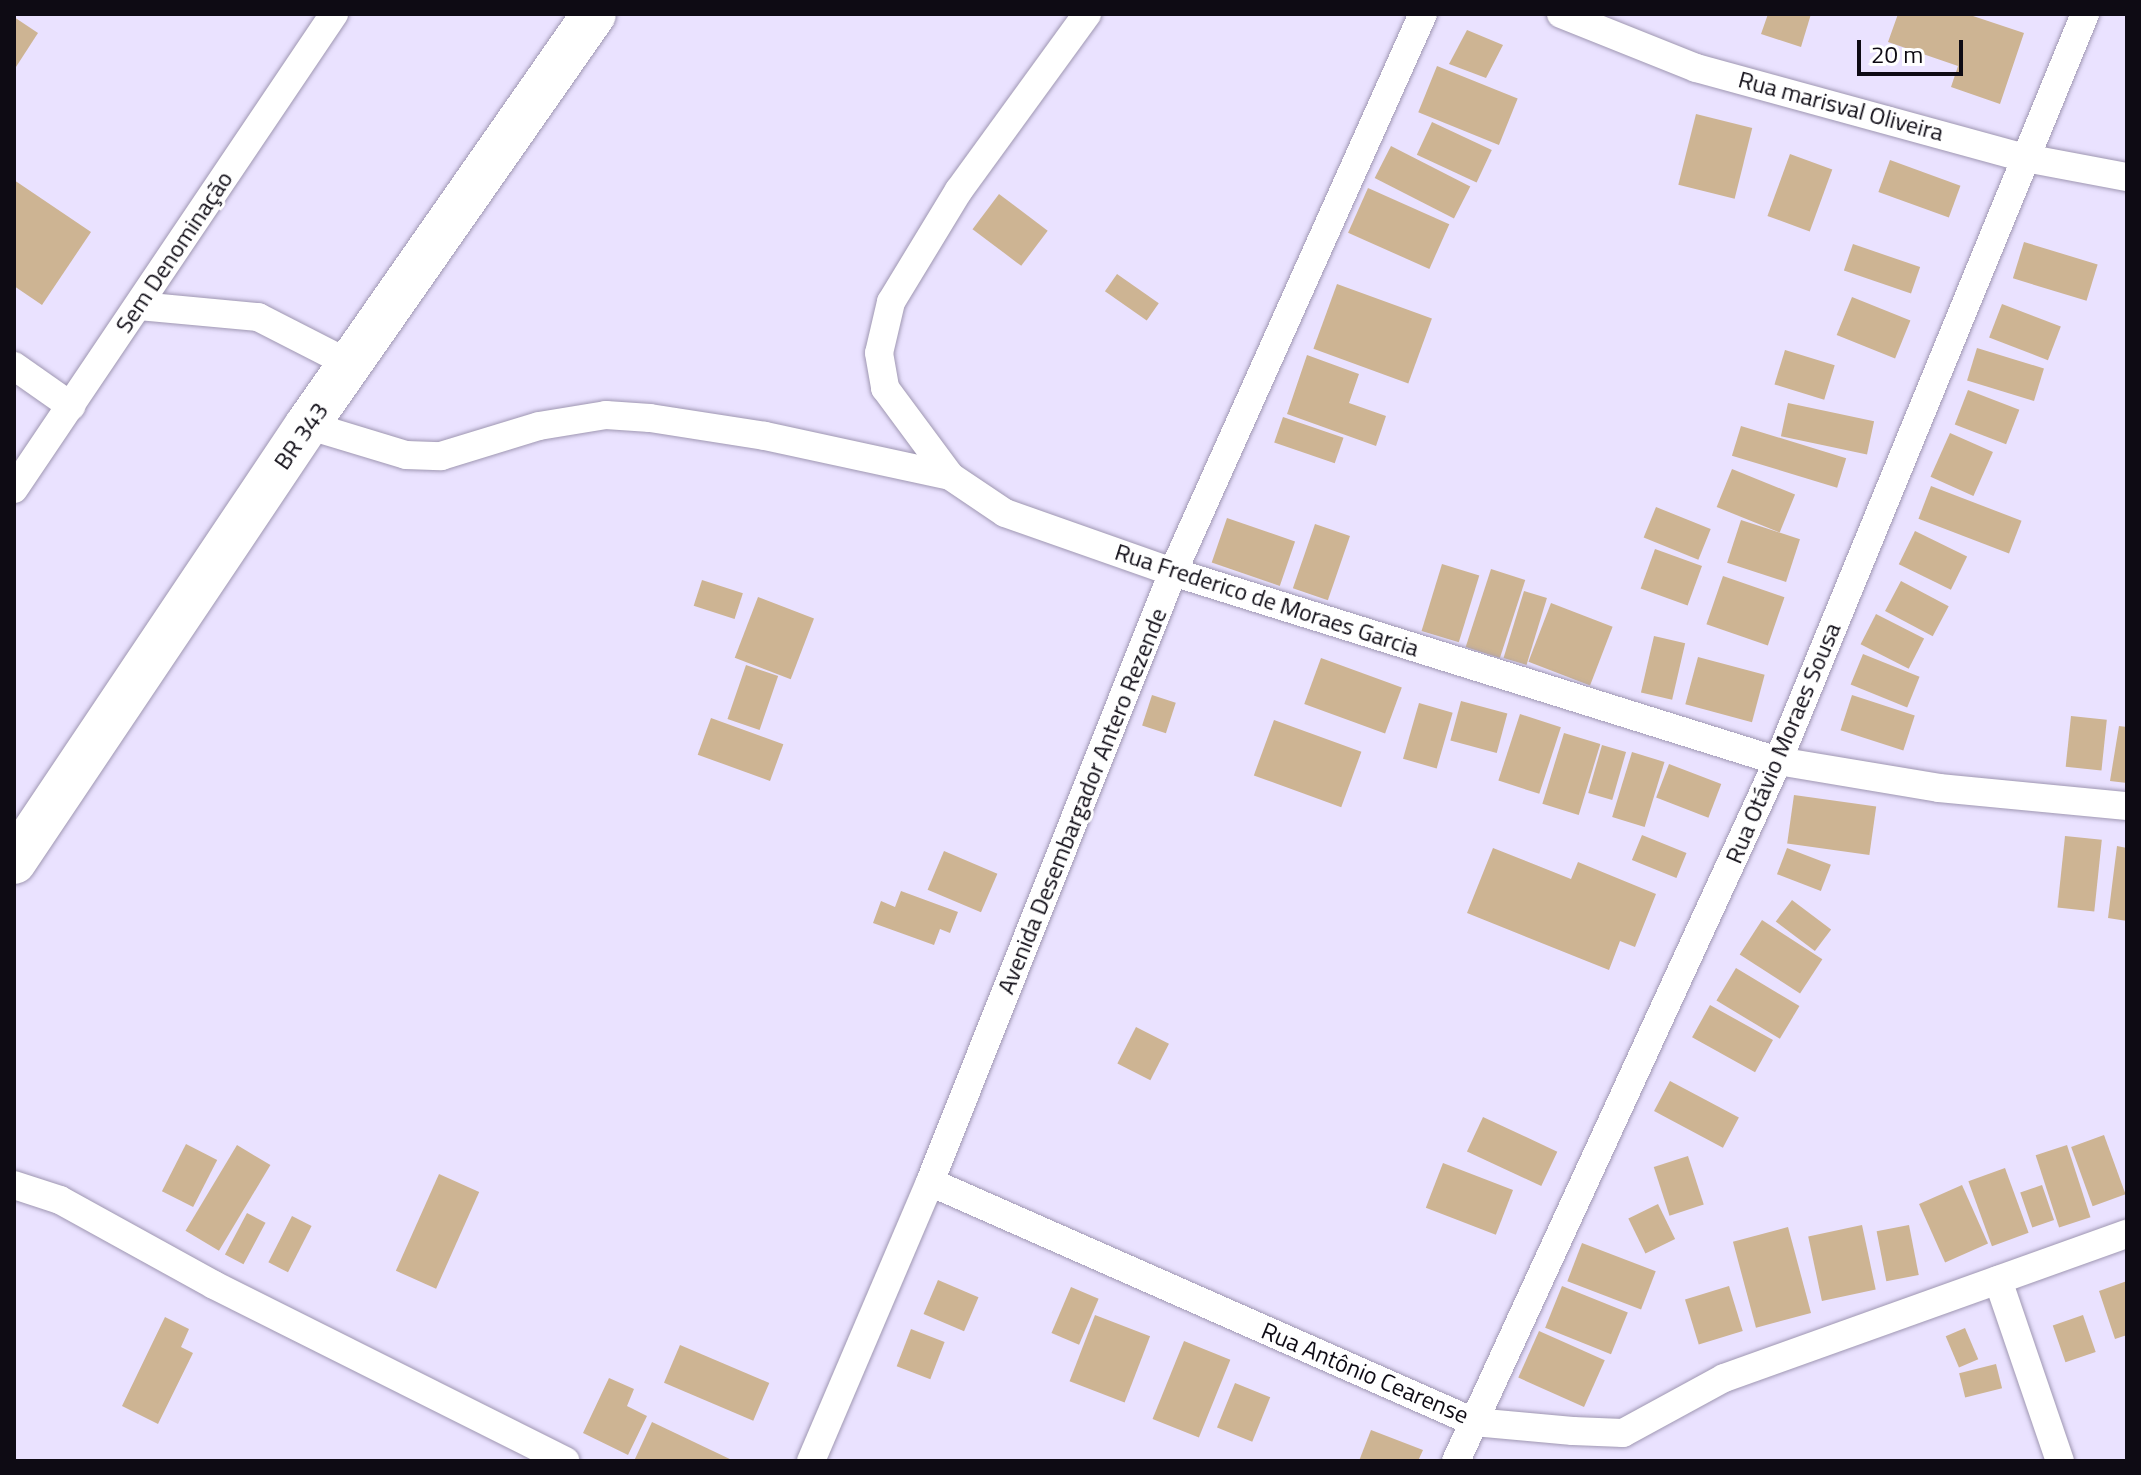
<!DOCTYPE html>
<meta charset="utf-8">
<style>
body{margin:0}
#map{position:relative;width:2141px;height:1475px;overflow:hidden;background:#eae2ff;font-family:"Titillium Web",sans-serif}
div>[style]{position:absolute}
.building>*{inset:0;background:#cdb493;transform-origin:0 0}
.roads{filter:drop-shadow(0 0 2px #9f97b2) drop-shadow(0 0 2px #9f97b2)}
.street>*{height:28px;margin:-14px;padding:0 14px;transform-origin:14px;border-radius:14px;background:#fff}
.primary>*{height:44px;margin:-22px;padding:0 22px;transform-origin:22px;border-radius:22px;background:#fff}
span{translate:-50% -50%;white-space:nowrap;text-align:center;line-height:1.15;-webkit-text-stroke:6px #fff;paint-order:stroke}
.street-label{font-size:24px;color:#0e0b14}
.frame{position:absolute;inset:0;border:16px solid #0e0b14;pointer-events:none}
.scale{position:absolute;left:1857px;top:40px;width:106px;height:36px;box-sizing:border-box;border:4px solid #0e0b14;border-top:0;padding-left:10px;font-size:24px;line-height:28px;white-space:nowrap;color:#0e0b14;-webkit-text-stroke:6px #fff;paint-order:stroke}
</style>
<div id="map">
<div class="building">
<div style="clip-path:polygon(1768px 14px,1811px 14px,1801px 47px,1761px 34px)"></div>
<div style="clip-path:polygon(1898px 14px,1967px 14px,2024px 33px,2000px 104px,1951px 87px,1958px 66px,1888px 42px)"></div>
<div style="clip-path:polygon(14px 17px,38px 33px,14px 70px)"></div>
<div style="clip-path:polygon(1467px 30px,1503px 45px,1486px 78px,1449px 64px)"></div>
<div style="left:1437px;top:66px;width:87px;height:50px;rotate:22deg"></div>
<div style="left:1696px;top:114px;width:58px;height:73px;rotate:14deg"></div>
<div style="left:1432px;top:122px;width:66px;height:36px;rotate:25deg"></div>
<div style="left:1391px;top:146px;width:89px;height:36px;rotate:27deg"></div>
<div style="left:1790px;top:154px;width:45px;height:66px;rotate:20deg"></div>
<div style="left:1890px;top:160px;width:75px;height:34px;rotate:20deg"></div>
<div style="clip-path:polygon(14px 180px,91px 232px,42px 305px,14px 286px)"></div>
<div style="left:1368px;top:188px;width:89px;height:49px;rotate:24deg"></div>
<div style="left:999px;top:194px;width:61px;height:44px;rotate:37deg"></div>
<div style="left:2024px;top:242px;width:77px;height:38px;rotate:17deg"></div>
<div style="left:1853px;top:244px;width:71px;height:28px;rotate:19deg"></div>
<div style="left:1117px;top:274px;width:51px;height:21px;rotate:35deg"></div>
<div style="left:1337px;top:284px;width:101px;height:69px;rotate:20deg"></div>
<div style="left:1852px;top:297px;width:63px;height:41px;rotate:22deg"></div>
<div style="left:2002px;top:304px;width:63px;height:36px;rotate:21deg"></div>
<div style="left:1977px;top:348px;width:70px;height:34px;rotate:17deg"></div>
<div style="left:1785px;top:350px;width:52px;height:36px;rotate:17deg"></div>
<div style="clip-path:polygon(1307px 355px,1359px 374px,1349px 403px,1386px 416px,1376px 446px,1287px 414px)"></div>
<div style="left:1968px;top:390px;width:55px;height:37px;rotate:21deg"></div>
<div style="left:1788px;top:403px;width:88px;height:34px;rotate:12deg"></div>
<div style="left:1283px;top:417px;width:64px;height:27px;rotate:19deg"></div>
<div style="left:1741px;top:426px;width:110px;height:31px;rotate:17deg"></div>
<div style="left:1950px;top:433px;width:47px;height:48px;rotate:24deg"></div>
<div style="left:1732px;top:469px;width:68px;height:41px;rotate:22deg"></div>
<div style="left:1931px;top:486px;width:97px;height:35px;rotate:21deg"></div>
<div style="left:1656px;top:507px;width:59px;height:33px;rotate:22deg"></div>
<div style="left:1227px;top:518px;width:72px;height:47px;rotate:19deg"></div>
<div style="left:1741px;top:520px;width:62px;height:45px;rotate:18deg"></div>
<div style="left:1315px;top:524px;width:37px;height:68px;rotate:19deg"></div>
<div style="left:1915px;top:531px;width:58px;height:37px;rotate:26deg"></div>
<div style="left:1655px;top:549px;width:50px;height:42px;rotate:20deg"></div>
<div style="left:1442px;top:564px;width:39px;height:70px;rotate:17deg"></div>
<div style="left:1491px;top:569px;width:36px;height:82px;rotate:18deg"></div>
<div style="left:1723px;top:576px;width:65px;height:51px;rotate:19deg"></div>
<div style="left:702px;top:580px;width:43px;height:27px;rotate:18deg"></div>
<div style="left:1901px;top:581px;width:54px;height:34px;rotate:28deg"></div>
<div style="left:1524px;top:591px;width:24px;height:70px;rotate:17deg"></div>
<div style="left:758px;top:597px;width:60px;height:65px;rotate:21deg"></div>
<div style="left:1551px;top:603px;width:66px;height:63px;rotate:21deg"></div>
<div style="left:1876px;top:614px;width:54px;height:34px;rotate:27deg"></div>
<div style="left:1654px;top:636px;width:32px;height:58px;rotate:13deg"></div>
<div style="left:1863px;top:654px;width:61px;height:33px;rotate:22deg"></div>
<div style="left:1698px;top:657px;width:69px;height:49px;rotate:15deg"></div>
<div style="left:1321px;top:658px;width:86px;height:49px;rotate:20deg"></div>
<div style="left:746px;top:665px;width:34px;height:57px;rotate:19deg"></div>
<div style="left:1152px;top:695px;width:25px;height:32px;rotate:18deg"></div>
<div style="left:1852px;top:695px;width:66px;height:37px;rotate:18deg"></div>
<div style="left:1461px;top:701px;width:48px;height:41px;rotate:15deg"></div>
<div style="left:1419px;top:703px;width:35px;height:58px;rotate:16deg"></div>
<div style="left:1520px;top:714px;width:43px;height:70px;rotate:18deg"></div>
<div style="left:2071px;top:716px;width:36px;height:51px;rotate:6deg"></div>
<div style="left:711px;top:718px;width:77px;height:39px;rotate:20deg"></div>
<div style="left:1274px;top:720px;width:93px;height:59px;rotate:20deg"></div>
<div style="clip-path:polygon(2119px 726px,2127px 727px,2127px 783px,2110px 781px)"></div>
<div style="left:1564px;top:733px;width:38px;height:74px;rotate:17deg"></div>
<div style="left:1602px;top:745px;width:25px;height:50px;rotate:16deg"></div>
<div style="left:1632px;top:752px;width:34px;height:68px;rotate:17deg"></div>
<div style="left:1669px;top:764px;width:56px;height:36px;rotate:21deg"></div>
<div style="left:1794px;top:795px;width:83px;height:49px;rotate:8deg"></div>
<div style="left:1642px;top:835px;width:48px;height:27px;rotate:22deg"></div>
<div style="left:2065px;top:836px;width:37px;height:72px;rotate:6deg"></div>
<div style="clip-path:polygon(2117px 846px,2127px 848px,2127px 921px,2108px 918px)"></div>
<div style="clip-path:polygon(1493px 848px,1571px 879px,1578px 862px,1656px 894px,1635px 947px,1620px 941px,1609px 970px,1467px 913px)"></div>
<div style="left:1787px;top:848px;width:47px;height:28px;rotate:21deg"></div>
<div style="left:944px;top:851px;width:58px;height:42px;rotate:23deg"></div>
<div style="clip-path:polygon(901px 891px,958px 912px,950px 933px,940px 929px,934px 945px,873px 923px,881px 901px,895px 907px)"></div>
<div style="left:1792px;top:900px;width:49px;height:27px;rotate:37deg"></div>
<div style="left:1762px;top:920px;width:72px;height:41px;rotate:33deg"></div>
<div style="left:1736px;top:968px;width:74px;height:38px;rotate:31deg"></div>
<div style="left:1710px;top:1005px;width:72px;height:37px;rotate:29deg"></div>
<div style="left:1136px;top:1027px;width:37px;height:41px;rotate:27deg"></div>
<div style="left:1670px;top:1081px;width:78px;height:34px;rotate:28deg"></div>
<div style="left:1483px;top:1117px;width:82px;height:38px;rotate:25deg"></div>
<div style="left:2104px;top:1135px;width:63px;height:35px;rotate:70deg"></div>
<div style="left:186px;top:1144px;width:35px;height:53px;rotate:27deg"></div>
<div style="left:237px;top:1145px;width:39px;height:100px;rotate:31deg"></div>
<div style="left:2067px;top:1145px;width:76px;height:33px;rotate:72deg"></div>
<div style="left:1688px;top:1156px;width:51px;height:36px;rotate:72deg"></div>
<div style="left:1443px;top:1163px;width:75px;height:48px;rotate:21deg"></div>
<div style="left:2005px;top:1168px;width:69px;height:39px;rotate:70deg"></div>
<div style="left:439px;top:1174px;width:44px;height:106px;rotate:24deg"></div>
<div style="left:1962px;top:1185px;width:64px;height:47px;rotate:66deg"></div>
<div style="left:2042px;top:1185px;width:37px;height:23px;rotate:71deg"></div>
<div style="left:1658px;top:1204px;width:39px;height:33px;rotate:64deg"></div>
<div style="left:247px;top:1213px;width:21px;height:47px;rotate:28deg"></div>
<div style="left:292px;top:1216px;width:22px;height:52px;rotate:27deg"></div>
<div style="left:1862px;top:1225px;width:66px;height:55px;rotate:78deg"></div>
<div style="left:1909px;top:1225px;width:51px;height:33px;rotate:79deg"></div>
<div style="left:1788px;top:1227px;width:89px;height:57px;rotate:75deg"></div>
<div style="left:1582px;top:1243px;width:79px;height:41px;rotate:21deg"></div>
<div style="left:938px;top:1280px;width:44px;height:37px;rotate:23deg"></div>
<div style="clip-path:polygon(2127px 1281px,2127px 1335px,2115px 1339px,2099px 1291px)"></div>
<div style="left:1562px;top:1286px;width:71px;height:45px;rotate:22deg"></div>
<div style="left:1729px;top:1286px;width:47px;height:46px;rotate:73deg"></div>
<div style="left:1071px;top:1287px;width:30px;height:50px;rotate:23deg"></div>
<div style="left:1095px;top:1315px;width:59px;height:71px;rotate:21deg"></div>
<div style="left:2083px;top:1315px;width:39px;height:32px;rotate:71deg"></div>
<div style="clip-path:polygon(165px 1317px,189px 1329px,181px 1347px,193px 1353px,158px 1424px,122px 1406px)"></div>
<div style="left:1965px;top:1328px;width:34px;height:21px;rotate:67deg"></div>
<div style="left:911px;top:1329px;width:36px;height:40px;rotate:21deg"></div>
<div style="left:1539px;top:1331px;width:72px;height:51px;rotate:24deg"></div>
<div style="left:1184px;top:1341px;width:50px;height:84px;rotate:22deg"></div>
<div style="left:680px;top:1345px;width:97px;height:41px;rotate:23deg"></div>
<div style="left:1996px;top:1364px;width:25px;height:38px;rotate:76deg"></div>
<div style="clip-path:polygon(609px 1378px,634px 1389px,627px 1406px,647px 1416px,628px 1455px,583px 1433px)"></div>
<div style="left:1235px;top:1383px;width:38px;height:48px;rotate:22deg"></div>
<div style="clip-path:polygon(652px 1422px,734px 1461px,634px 1461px)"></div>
<div style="clip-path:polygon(1371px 1430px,1423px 1450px,1418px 1461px,1359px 1461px)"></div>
</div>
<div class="roads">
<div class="street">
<div style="left:1087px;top:14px;width:218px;rotate:126deg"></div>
<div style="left:959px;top:190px;width:131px;rotate:121.3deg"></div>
<div style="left:891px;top:302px;width:52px;rotate:103.2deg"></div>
<div style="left:879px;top:353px;width:36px;rotate:80deg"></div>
<div style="left:885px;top:388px;width:109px;rotate:53.5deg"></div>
<div style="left:950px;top:476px;width:66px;rotate:33.9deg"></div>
<div style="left:1005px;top:513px;width:178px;rotate:19.4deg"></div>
<div style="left:1173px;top:572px;width:634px;rotate:17.35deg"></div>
<div style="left:1778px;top:761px;width:163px;rotate:9.5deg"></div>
<div style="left:1939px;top:788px;width:189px;rotate:5.5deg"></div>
<div style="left:1561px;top:14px;width:145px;rotate:21.8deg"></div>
<div style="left:1696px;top:68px;width:342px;rotate:15.3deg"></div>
<div style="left:2026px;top:158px;width:103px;rotate:10.7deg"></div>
<div style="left:139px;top:306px;width:120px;rotate:5.3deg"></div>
<div style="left:258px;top:317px;width:106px;rotate:27.1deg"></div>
<div style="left:14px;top:366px;width:70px;rotate:35.1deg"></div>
<div style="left:307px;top:425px;width:103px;rotate:16.9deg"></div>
<div style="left:406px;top:455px;width:35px;rotate:2deg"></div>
<div style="left:441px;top:456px;width:102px;rotate:-17deg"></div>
<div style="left:539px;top:426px;width:68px;rotate:-9.3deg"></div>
<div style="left:606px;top:415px;width:44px;rotate:3.9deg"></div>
<div style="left:650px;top:418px;width:116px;rotate:8.9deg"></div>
<div style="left:765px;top:436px;width:189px;rotate:12.2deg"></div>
<div style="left:14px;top:489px;width:573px;rotate:-56.03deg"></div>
<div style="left:930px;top:1182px;width:595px;rotate:23.81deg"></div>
<div style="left:1474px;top:1422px;width:99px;rotate:5.2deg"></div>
<div style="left:1573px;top:1431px;width:50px;rotate:2.3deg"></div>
<div style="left:1623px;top:1433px;width:115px;rotate:-28.6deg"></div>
<div style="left:1724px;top:1378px;width:428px;rotate:-19.7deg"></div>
<div style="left:14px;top:1185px;width:48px;rotate:18.1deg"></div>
<div style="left:60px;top:1200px;width:176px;rotate:28.9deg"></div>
<div style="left:214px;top:1285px;width:393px;rotate:26.6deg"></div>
<div style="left:1998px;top:1280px;width:191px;rotate:71.1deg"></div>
<div style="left:811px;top:1461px;width:303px;rotate:-66.9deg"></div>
<div style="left:930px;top:1182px;width:657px;rotate:-68.28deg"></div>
<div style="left:1173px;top:572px;width:611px;rotate:-65.87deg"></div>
<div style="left:1456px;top:1461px;width:771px;rotate:-65.3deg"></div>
<div style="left:1778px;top:761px;width:808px;rotate:-67.66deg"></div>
</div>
<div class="primary">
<div style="left:14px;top:862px;width:526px;rotate:-56.16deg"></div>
<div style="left:307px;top:425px;width:501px;rotate:-55.07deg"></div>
</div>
</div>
<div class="street-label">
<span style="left:1841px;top:106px;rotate:15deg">Rua marisval Oliveira</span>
<span style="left:174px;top:252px;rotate:-56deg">Sem Denominação</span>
<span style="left:301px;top:436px;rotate:-55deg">BR 343</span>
<span style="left:1267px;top:600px;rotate:18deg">Rua Frederico de Moraes Garcia</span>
<span style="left:1783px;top:743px;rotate:-67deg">Rua Otávio Moraes Sousa</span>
<span style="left:1082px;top:801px;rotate:-68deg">Avenida Desembargador Antero Rezende</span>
<span style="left:1365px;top:1373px;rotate:23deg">Rua Antônio Cearense</span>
</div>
<div class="frame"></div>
<div class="scale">20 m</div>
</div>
